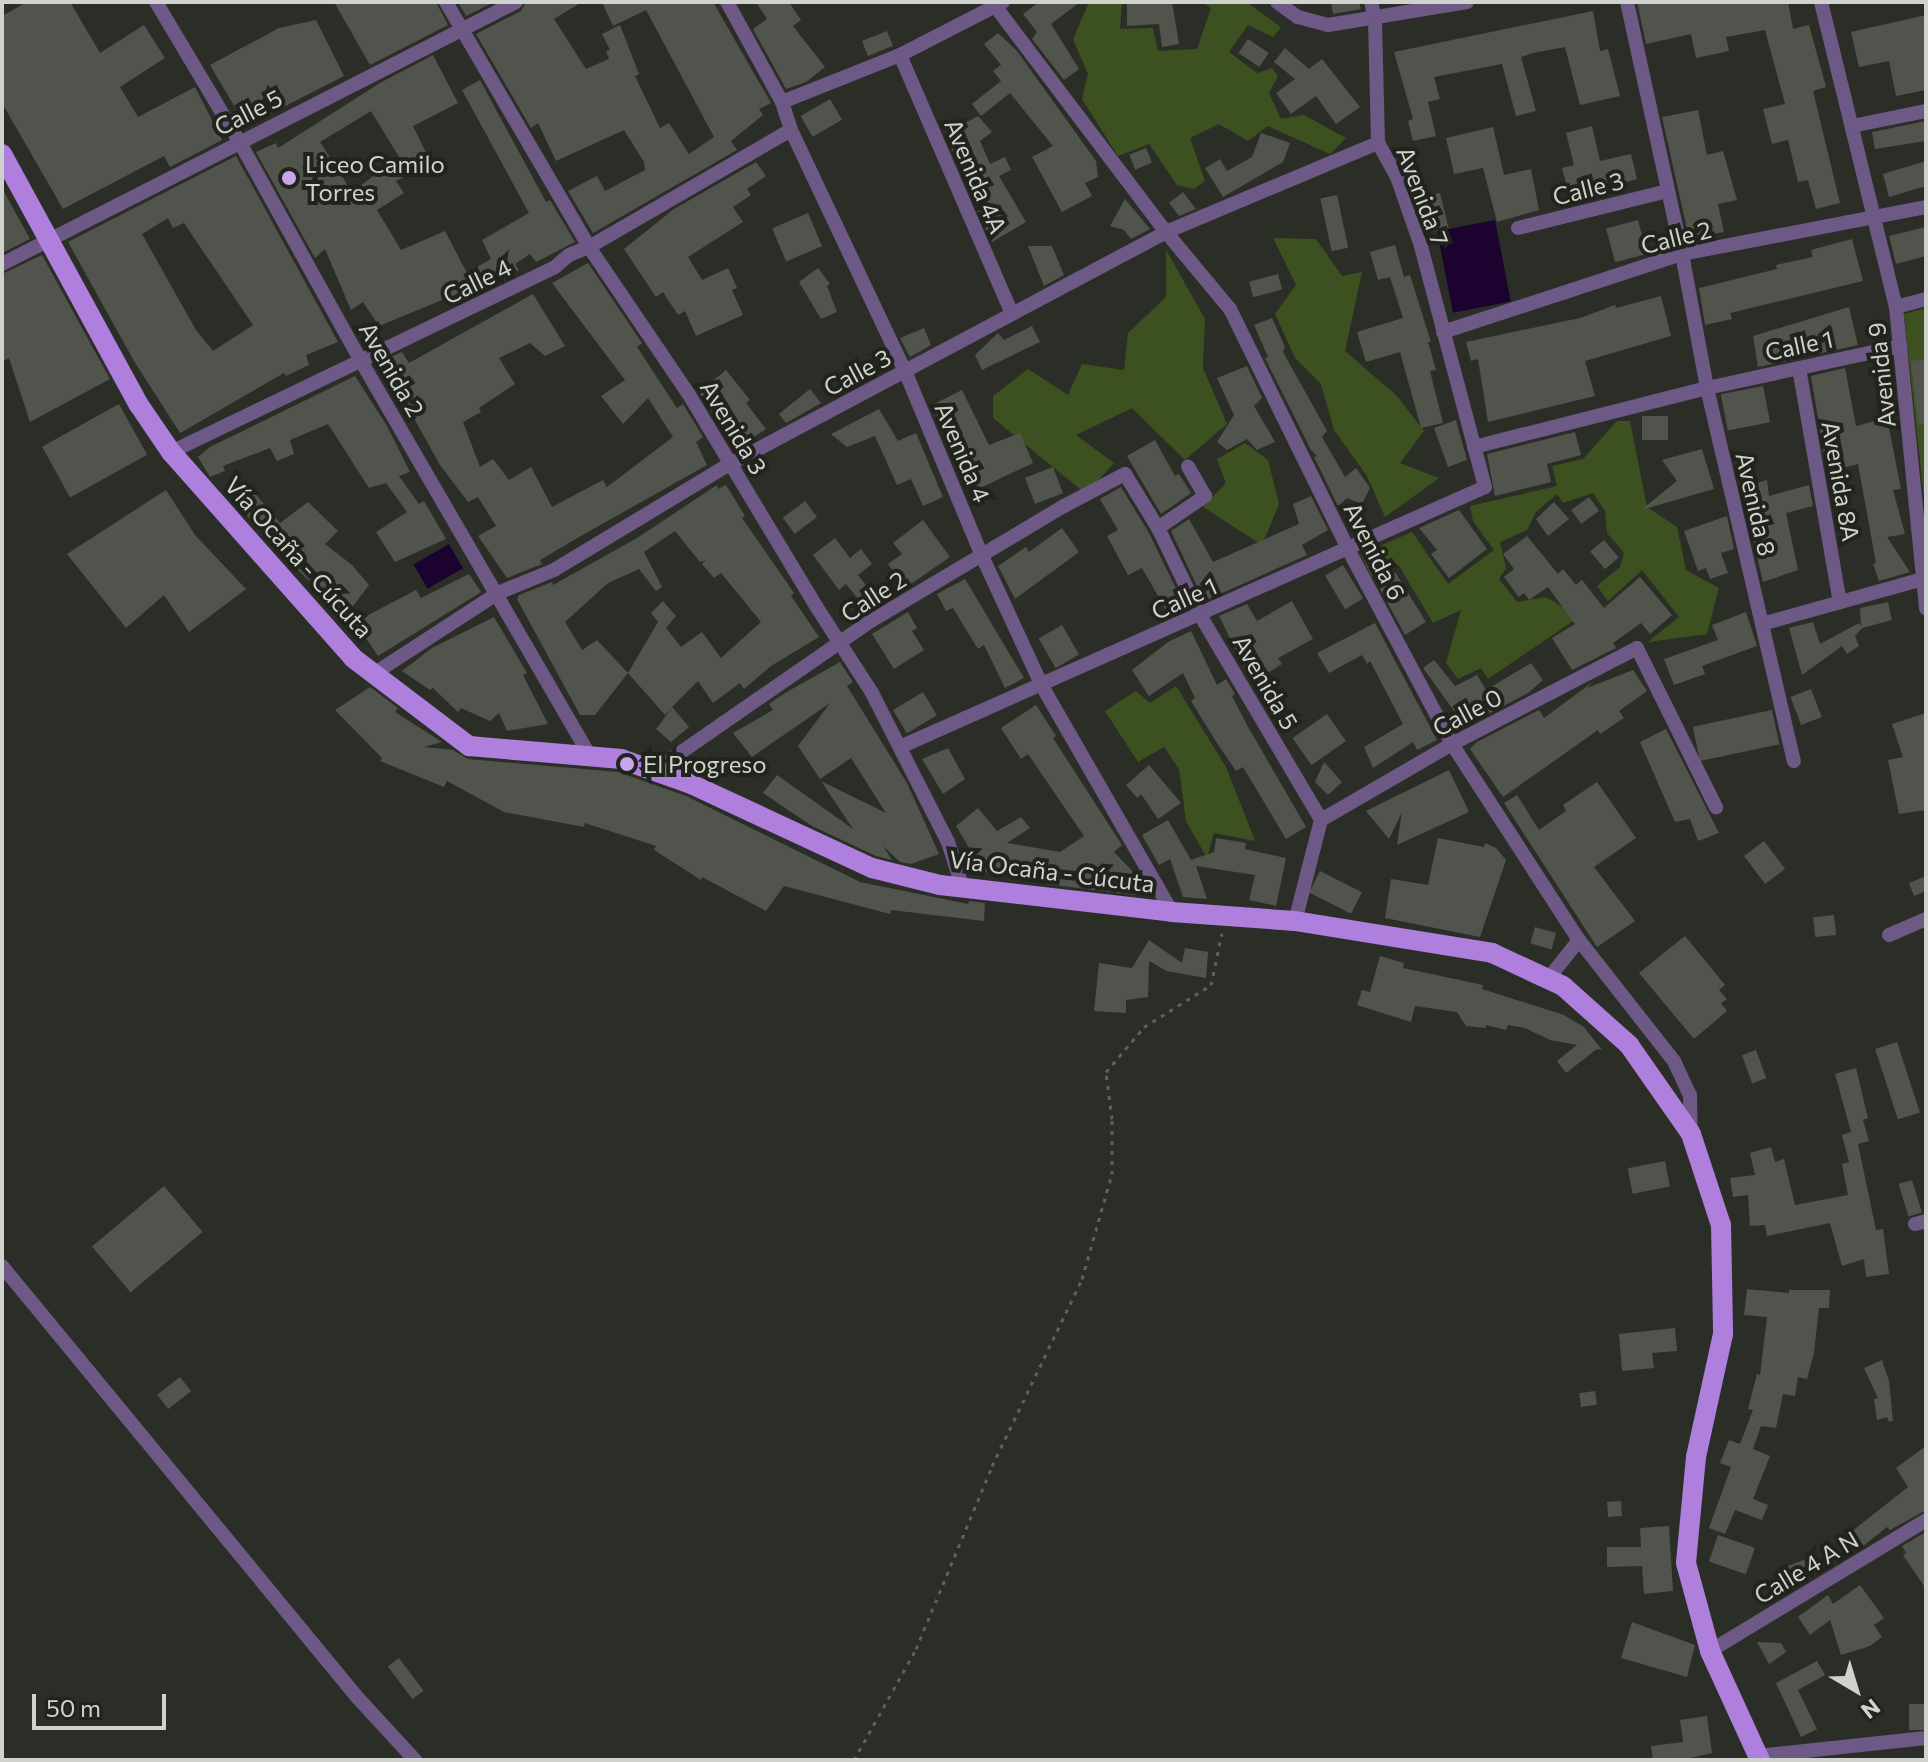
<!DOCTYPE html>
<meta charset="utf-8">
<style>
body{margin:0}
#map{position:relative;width:1928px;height:1762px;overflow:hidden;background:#2b2e27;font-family:Commissioner,sans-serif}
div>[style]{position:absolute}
.green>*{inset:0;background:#3d501f}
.water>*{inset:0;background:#1c022f;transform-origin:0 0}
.building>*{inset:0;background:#51544c;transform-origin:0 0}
.path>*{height:3px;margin-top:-1.5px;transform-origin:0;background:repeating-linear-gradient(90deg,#5e615a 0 4px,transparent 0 10px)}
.street>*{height:14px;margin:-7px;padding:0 7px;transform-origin:7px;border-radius:7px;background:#6e5885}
.primary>*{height:20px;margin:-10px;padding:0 10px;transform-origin:10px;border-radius:10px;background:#af7fdd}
.dots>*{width:22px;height:22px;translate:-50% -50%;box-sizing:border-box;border:4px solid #21241d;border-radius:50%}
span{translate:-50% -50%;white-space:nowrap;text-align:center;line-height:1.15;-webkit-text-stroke:8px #21241d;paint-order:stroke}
.street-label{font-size:24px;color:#d0d2cd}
.poi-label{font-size:24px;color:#d0d2cd}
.left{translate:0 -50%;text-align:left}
.frame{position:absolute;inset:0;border:4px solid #d0d2cd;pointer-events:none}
.north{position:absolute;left:1816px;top:1650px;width:80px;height:80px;-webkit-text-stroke:6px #21241d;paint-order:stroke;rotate:142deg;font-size:22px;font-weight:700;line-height:32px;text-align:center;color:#d0d2cd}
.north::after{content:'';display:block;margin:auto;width:28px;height:36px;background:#d0d2cd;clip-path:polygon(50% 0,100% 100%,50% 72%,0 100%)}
.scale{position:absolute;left:32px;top:1694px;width:134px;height:36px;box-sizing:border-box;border:4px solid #d0d2cd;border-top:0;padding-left:10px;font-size:24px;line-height:28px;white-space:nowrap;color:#d0d2cd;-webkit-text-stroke:6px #21241d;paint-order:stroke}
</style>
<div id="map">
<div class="green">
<div style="clip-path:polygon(1089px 2px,1122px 2px,1120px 29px,1153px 28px,1158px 51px,1197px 49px,1211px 8px,1202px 2px,1246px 2px,1281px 27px,1273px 37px,1248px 25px,1229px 52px,1257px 73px,1272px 68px,1278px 76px,1269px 93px,1281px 119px,1304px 115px,1346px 138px,1330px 154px,1268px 126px,1248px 141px,1219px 124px,1190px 138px,1205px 181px,1194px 189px,1177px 185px,1149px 144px,1118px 156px,1082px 99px,1088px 74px,1073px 39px)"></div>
<div style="clip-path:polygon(1273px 238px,1316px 239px,1342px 276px,1362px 272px,1345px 351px,1397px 396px,1424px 431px,1400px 463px,1439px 478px,1385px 517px,1367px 476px,1334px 430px,1321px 384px,1295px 358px,1275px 314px,1296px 285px)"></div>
<div style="clip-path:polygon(1166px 250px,1205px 319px,1203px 368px,1227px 424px,1185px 460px,1132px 408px,1076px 435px,1114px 463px,1086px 494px,993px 418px,993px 396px,1028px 369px,1068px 395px,1082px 364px,1124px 370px,1128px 333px,1166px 297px)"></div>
<div style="clip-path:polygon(1926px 308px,1926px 517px,1904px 314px)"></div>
<div style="clip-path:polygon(1617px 421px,1630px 421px,1647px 507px,1677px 527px,1686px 570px,1719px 588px,1707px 634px,1648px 642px,1679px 617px,1642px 570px,1608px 601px,1597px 586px,1620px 567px,1624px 553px,1607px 533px,1605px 511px,1593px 493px,1563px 503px,1557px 494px,1536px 512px,1527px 530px,1500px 542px,1506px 568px,1499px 579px,1517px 602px,1546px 597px,1579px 617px,1488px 679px,1481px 668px,1458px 679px,1446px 663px,1461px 610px,1433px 623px,1398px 564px,1371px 577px,1361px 554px,1412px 532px,1448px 584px,1494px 550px,1473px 521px,1470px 506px,1557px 486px,1552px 466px,1583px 459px)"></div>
<div style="clip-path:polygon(1245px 443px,1268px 460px,1279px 504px,1262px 545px,1203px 507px,1226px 483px,1217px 459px)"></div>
<div style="clip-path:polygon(1176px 686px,1226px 767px,1255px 841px,1214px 833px,1207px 858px,1186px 821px,1179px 769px,1164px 747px,1138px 762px,1105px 711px,1136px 691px,1150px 703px)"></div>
</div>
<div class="water">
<div style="left:1495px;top:220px;width:83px;height:59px;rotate:79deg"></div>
<div style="left:449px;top:544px;width:28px;height:41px;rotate:60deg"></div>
</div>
<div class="building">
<div style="clip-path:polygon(27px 2px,70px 2px,100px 53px,144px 25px,165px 58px,120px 87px,138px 117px,195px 87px,222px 140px,170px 167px,164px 156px,63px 209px,2px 103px,2px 16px)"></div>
<div style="clip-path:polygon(334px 2px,436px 2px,448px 25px,370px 65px)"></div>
<div style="clip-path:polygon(458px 2px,494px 2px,466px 16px)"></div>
<div style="clip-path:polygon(526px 2px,582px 2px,554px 19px,586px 69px,609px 59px,606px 51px,610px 50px,602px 34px,620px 25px,639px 74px,635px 76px,660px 128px,669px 123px,689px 154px,714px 137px,646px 10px,613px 26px,602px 2px,713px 2px,771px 103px,759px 109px,763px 115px,731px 141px,737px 150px,593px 233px,568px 191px,597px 176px,605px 191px,645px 170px,644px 162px,624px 130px,556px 161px,538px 123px,531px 128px,476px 34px,521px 11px)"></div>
<div style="clip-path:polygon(756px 2px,789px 2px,801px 20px,793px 26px,825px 67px,806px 82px,786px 89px,753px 29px,767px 19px)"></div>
<div style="clip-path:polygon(1039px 2px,1080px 2px,1051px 24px,1079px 69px,1064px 80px,1032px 39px,1037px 32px,1023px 14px)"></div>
<div style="clip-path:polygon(1127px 2px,1172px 2px,1179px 44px,1162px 47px,1159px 24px,1127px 26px)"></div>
<div style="clip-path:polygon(1331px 2px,1359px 2px,1361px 9px,1333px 14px)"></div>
<div style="clip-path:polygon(1637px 2px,1788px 2px,1793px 29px,1809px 25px,1826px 87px,1813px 91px,1840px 203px,1816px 209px,1808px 180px,1798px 182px,1788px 140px,1772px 144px,1763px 109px,1785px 104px,1765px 30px,1726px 37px,1729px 51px,1696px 58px,1691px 34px,1646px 44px)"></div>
<div style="clip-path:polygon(1593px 11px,1600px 51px,1608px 49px,1620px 96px,1580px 105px,1565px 47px,1533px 53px,1521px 57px,1536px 111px,1516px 116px,1502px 64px,1434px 77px,1440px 99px,1428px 102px,1436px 136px,1413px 141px,1408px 121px,1413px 119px,1394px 52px)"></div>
<div style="clip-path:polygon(1926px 15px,1926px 90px,1896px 96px,1889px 61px,1859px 67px,1851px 32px)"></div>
<div style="clip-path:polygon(316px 20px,344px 76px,246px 126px,210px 65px,279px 28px)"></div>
<div style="left:887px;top:31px;width:16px;height:27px;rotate:68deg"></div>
<div style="clip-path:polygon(998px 33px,1017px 51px,1096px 161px,1098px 177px,1085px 183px,1092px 196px,1062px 212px,1032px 157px,1053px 146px,1010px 93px,981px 116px,972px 104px,1001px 81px,993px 71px,1001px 65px,984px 44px)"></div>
<div style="left:1248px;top:39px;width:25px;height:17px;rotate:34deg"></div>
<div style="clip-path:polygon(1285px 48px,1309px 69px,1322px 59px,1360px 107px,1336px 124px,1316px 96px,1291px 114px,1276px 93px,1295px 79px,1274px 62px)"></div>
<div style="clip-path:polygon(evenodd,433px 55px,458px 103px,413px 126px,431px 163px,396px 181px,404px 193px,377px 210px,401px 250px,445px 231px,467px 273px,491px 259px,482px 240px,529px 213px,462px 90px,480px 80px,546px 202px,550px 200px,575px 242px,536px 262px,530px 254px,515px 264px,519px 270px,485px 289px,481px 284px,379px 326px,363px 302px,351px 310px,325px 249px,315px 258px,256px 152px,276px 143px,278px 148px,380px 83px,433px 55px,371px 111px,399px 157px,352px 192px,320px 142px,371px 111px)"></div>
<div style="left:830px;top:99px;width:24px;height:34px;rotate:60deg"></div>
<div style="clip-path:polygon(1698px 110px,1707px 155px,1723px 151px,1737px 200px,1718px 204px,1724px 232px,1689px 238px,1662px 117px)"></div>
<div style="clip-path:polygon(978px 116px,992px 132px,980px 141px,990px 164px,1005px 157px,1011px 170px,999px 176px,1026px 222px,992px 242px,977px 208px,990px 200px,975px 169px,963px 175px,945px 134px)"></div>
<div style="clip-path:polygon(1926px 121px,1926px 141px,1875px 149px,1872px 132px)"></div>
<div style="clip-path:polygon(1592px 126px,1600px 161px,1631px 154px,1637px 179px,1570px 198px,1562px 168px,1574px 165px,1566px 133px)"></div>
<div style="clip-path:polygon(1493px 127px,1504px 175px,1531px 169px,1539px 210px,1497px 222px,1483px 168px,1454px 174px,1446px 138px)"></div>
<div style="clip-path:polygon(1261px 133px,1290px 143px,1283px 162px,1223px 197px,1205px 168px,1220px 159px,1227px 171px,1252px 157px)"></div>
<div style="left:1146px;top:148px;width:16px;height:18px;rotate:68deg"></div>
<div style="clip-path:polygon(evenodd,236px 156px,338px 342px,306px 355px,309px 365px,286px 376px,284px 373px,180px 433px,134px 361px,68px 242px,236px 156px,168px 218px,173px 228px,184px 223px,253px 325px,213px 351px,196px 330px,142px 234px,168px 218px)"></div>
<div style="clip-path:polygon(1926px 161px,1926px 186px,1889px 197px,1883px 174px)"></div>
<div style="clip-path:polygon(756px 162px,766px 176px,747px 189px,751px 195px,733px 207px,743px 222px,688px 257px,702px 280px,728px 268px,737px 288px,732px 290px,743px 315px,696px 336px,685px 311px,678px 315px,663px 292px,656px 297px,624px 249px,674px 209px)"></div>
<div style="clip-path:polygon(2px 188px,30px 239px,2px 253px)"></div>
<div style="clip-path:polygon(1183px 192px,1196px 209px,1179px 216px,1169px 203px)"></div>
<div style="left:1440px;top:193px;width:36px;height:20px;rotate:76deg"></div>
<div style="left:1337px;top:195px;width:54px;height:17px;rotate:78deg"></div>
<div style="clip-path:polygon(1125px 199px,1150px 229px,1131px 239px,1124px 230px,1110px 226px)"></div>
<div style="left:808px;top:213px;width:36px;height:39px;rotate:67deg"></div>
<div style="left:1638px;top:220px;width:35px;height:33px;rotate:75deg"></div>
<div style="clip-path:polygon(1926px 227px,1926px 256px,1896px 264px,1889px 236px)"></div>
<div style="clip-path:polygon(1852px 239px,1863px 281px,1730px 313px,1732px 319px,1705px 325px,1699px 288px,1777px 269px,1776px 265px,1813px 257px,1811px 250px)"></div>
<div style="clip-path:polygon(1395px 245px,1404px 277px,1410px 275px,1431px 342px,1428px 342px,1436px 370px,1430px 371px,1443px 423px,1421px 428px,1400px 352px,1366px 362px,1357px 332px,1403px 318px,1390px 277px,1378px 280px,1370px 252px)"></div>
<div style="clip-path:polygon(1028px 246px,1052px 246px,1064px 275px,1044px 286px)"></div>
<div style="clip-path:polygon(42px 255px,110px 379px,30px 422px,9px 358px,2px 362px,2px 274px)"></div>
<div style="clip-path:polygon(588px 263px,642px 343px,637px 347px,677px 408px,683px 404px,703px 437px,696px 442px,707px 465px,579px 537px,540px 560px,542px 564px,507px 578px,478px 536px,496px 526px,478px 497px,468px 502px,440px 465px,382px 361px,402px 352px,409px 363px,533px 294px,565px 346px,545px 356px,530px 343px,499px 358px,515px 384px,479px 408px,481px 412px,463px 422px,480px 467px,493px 459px,509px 480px,531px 467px,552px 507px,603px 480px,607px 487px,673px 437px,648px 398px,623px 424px,601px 396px,625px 380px,552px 283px)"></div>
<div style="clip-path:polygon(818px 268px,830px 284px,827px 286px,837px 312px,821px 319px,799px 282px)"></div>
<div style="left:1278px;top:274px;width:16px;height:30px;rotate:75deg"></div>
<div style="clip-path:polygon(1661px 296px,1671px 336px,1585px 361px,1595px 396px,1488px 422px,1478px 359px,1471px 361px,1466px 342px,1580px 318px,1615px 305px,1616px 308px)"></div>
<div style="clip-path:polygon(1849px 307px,1858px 345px,1758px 367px,1753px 336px)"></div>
<div style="clip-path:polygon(1272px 318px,1285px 347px,1283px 352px,1327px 431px,1322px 437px,1345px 477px,1356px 468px,1370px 488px,1362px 504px,1347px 498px,1338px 506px,1314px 457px,1317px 456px,1311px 450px,1265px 358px,1268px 357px,1254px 325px)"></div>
<div style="clip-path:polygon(1032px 326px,1040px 342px,982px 370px,975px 355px,998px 333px,1004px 340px)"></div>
<div style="clip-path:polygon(924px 328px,931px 345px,910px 357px,900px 338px)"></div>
<div style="clip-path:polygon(1926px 359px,1926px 424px,1918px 425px,1911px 361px)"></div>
<div style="clip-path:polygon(1247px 366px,1262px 398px,1254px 406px,1275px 442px,1257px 450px,1247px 439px,1227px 450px,1217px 442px,1234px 415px,1217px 378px)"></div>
<div style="clip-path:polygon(1845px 368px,1856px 426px,1887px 418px,1901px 489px,1893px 490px,1905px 534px,1887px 537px,1910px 572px,1879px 581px,1873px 564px,1876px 563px,1858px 464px,1827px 472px,1811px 376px)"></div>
<div style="clip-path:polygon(726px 370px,750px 400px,746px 403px,766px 429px,736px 449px,699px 392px)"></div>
<div style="clip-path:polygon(355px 376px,387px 426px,410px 472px,399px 476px,419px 504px,424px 501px,446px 539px,395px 562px,376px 532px,407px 512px,386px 483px,369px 488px,328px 424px,290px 440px,294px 454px,277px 461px,270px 448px,223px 466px,225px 471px,210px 477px,198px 457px,210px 447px)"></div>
<div style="left:1763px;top:386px;width:37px;height:43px;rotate:79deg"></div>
<div style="clip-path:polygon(810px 389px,821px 403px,786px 423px,779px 414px)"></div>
<div style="clip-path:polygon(962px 390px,989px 445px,1020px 433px,1033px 463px,974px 491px,932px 405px)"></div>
<div style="left:119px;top:404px;width:58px;height:88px;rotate:61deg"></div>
<div style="clip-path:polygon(879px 409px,898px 441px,916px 433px,943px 497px,923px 506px,911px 479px,897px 485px,875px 436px,847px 447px,831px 434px)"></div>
<div style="left:1668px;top:416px;width:24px;height:26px;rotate:90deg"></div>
<div style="clip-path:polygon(1456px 420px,1467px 460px,1448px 467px,1434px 428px)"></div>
<div style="clip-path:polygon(1575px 432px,1581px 455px,1547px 464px,1551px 482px,1495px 496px,1487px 454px)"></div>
<div style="clip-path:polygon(1155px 440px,1175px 476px,1179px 474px,1191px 493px,1161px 514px,1127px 456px)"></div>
<div style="clip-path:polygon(1702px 449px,1714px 489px,1641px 510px,1677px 481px,1662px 460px)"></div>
<div style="left:1053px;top:467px;width:28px;height:30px;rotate:69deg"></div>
<div style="clip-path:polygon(1767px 480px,1769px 496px,1809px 485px,1813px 506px,1786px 513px,1798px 570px,1763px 582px,1741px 488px)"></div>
<div style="clip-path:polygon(evenodd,717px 485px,718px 489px,726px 485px,745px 516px,742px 518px,794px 593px,791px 596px,819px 637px,771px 666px,744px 689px,740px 683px,713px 703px,698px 681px,672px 707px,689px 727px,671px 742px,656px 729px,672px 708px,665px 715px,628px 673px,595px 715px,580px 715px,517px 599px,519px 595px,552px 582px,553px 585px,637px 538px,717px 485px,675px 531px,700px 562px,706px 560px,702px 564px,714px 578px,721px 573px,761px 622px,721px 658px,702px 632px,681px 647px,666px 628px,676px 616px,663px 601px,651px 613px,658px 622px,628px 673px,597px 640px,582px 650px,565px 622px,608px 583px,639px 569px,656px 591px,662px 587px,644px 552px,675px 531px)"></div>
<div style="clip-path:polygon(1121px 487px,1149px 533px,1182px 601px,1166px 610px,1142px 568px,1128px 575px,1107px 536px,1118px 530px,1100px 499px)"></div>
<div style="clip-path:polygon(166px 490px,195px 535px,246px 589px,189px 632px,164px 595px,126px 628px,67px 554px)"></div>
<div style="clip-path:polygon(252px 490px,280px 523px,308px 502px,338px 531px,325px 544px,352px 565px,369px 585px,347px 614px,304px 576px,237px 505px)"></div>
<div style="clip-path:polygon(1311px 496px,1328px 530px,1302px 545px,1307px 555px,1204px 601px,1171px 531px,1189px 519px,1213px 562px,1299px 524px,1293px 504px)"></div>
<div style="left:1589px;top:497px;width:17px;height:22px;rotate:54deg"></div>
<div style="left:805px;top:501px;width:20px;height:28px;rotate:53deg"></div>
<div style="clip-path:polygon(1554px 502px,1569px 519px,1548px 536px,1536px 519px)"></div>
<div style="clip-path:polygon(1459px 510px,1487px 549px,1449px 578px,1431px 554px,1437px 550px,1419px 528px)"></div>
<div style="clip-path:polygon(1727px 516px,1734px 549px,1721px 553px,1728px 573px,1710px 579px,1706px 568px,1698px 571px,1684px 531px)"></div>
<div style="clip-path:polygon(923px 520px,950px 557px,905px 588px,888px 564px,902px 554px,893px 543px)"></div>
<div style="clip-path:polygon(1062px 528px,1079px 552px,1015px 599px,998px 566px,1026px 547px,1029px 552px)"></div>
<div style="clip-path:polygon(1527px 536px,1558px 574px,1563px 569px,1576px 585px,1582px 580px,1604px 608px,1640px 577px,1672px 615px,1650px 634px,1641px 623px,1613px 643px,1616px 648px,1572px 670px,1552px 638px,1575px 624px,1548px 587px,1529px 600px,1524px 593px,1519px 597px,1504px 577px,1514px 569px,1503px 554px)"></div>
<div style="clip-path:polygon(835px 538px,850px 558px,861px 549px,872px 564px,858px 575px,881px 604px,868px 611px,846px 584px,839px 590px,813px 555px)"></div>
<div style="left:1604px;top:540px;width:23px;height:18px;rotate:50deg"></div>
<div style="left:1343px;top:565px;width:39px;height:21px;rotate:59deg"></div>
<div style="clip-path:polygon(1395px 572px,1426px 622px,1405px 635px,1377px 583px)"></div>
<div style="clip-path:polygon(469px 574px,481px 592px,378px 656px,355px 622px,416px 590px,421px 598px)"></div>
<div style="clip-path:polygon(965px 579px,1024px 678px,1005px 688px,984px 645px,978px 649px,953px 608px,946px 611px,937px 594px)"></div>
<div style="clip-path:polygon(1292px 601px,1313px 639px,1278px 658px,1282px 664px,1252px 683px,1219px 616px,1247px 604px,1257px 621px)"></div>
<div style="clip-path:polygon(1888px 602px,1892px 620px,1862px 628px,1855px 636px,1859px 646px,1847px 654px,1842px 646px,1802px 675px,1789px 628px,1813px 622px,1820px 644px,1859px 623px,1861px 626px,1860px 608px)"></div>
<div style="clip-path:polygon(908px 612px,917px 628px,912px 631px,924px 650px,894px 669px,872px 634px)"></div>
<div style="clip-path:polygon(1746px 612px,1757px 646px,1702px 666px,1705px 674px,1674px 685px,1664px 659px,1718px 640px,1712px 625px)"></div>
<div style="clip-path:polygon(494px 617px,527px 673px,523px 675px,548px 724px,507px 731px,499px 713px,490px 721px,461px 708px,458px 712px,433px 688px,430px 690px,402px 671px,432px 648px)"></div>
<div style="clip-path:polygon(1375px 623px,1437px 740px,1417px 750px,1413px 742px,1373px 768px,1364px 747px,1403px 724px,1370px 661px,1367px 664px,1362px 655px,1329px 673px,1317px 653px)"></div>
<div style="left:1062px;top:625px;width:34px;height:27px;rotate:60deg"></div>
<div style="clip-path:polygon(1191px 631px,1217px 685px,1226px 679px,1235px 694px,1232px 696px,1247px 725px,1306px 827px,1286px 839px,1243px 767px,1236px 771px,1217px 743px,1191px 701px,1195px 698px,1183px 673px,1149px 696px,1132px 670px,1168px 642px)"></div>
<div style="clip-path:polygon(1434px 660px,1455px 686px,1477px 675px,1486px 690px,1531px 663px,1543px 680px,1528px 693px,1465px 726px,1423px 668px)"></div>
<div style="clip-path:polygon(840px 662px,853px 682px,847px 686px,907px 783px,939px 854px,911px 864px,900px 862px,883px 846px,892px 860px,876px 856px,812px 826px,763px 793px,777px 775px,853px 829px,821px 781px,886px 813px,851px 758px,820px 779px,798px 746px,830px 703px,752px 757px,733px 733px,773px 710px,769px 704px,785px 693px)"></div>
<div style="clip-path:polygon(1633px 670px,1647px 691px,1619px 711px,1624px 718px,1600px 734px,1598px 730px,1503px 797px,1470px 749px,1477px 742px,1539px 710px,1544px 718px,1594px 681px,1587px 688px)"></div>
<div style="clip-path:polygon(370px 687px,398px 708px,395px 712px,442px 742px,424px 747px,453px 750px,468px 759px,618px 772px,686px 796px,860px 882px,968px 904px,969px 901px,985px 903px,984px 921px,891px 910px,890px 914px,784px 886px,766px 911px,702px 877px,701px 880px,654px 850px,656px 846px,585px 823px,584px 827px,504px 812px,447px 781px,444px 787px,380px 761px,382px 758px,335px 710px)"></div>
<div style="left:1811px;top:689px;width:30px;height:22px;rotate:69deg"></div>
<div style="left:923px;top:692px;width:27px;height:35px;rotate:59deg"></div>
<div style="clip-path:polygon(1036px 705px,1056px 736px,1053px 738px,1122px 845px,1114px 852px,1143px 882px,1136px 895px,1046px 884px,1046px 878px,984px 872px,956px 826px,978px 808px,997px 831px,1021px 817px,1030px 828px,1007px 843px,1060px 852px,1084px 836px,1028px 754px,1021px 759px,1001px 728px)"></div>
<div style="left:1772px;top:710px;width:35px;height:81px;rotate:78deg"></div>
<div style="clip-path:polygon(1926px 713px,1926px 810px,1899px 814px,1888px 760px,1903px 757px,1892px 724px)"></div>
<div style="left:1327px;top:714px;width:33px;height:42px;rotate:55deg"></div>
<div style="clip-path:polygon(1666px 729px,1719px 833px,1698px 841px,1690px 819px,1675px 822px,1640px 742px)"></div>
<div style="clip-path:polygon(948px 748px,965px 779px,943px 794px,922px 759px)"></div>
<div style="clip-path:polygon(1324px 762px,1342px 782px,1328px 795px,1315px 782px)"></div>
<div style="clip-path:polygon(1149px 765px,1181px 803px,1158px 819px,1141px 794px,1137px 798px,1126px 785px)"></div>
<div style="clip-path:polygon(1449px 770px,1469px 812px,1397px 845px,1402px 812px,1389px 839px,1366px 811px)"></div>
<div style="clip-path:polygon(1597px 782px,1636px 838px,1594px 867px,1635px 921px,1597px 947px,1504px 803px,1517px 795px,1539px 830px,1566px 811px,1563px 805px)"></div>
<div style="clip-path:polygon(1168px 820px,1191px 860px,1214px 852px,1216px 838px,1246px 843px,1245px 849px,1286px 858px,1276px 906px,1249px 900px,1255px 875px,1196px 866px,1207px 899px,1183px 897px,1170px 859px,1159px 865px,1142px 835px)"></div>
<div style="clip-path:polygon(1438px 838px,1484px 847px,1485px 843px,1496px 848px,1506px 860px,1480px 937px,1385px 918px,1391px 879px,1428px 885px)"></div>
<div style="left:1764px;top:841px;width:35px;height:25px;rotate:53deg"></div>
<div style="left:1320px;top:871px;width:47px;height:24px;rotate:27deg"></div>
<div style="clip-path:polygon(1926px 876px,1926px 891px,1914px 896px,1909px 883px)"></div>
<div style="left:1834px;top:915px;width:20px;height:21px;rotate:84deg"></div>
<div style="left:1535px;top:927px;width:22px;height:17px;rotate:16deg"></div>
<div style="clip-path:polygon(1685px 936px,1725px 985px,1719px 990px,1727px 999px,1721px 1003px,1727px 1011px,1694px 1039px,1639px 973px)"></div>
<div style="clip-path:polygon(1149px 940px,1182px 963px,1185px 948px,1208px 952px,1206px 978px,1167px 971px,1149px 961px,1148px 997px,1126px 1000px,1126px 1013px,1094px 1011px,1099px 963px,1132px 968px)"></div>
<div style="clip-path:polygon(1380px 956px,1404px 963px,1403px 968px,1483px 985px,1482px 989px,1564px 1015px,1584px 1027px,1602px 1050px,1597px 1049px,1566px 1073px,1557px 1061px,1577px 1045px,1550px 1040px,1525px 1028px,1508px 1025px,1506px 1030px,1486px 1025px,1486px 1028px,1466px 1026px,1457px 1012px,1415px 1006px,1411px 1022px,1357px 1005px,1362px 990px,1370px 992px)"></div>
<div style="left:1897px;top:1042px;width:74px;height:23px;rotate:72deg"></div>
<div style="left:1756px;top:1050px;width:30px;height:15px;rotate:70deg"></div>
<div style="clip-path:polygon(1856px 1068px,1868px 1118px,1863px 1120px,1869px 1141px,1858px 1144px,1876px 1230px,1883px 1229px,1889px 1274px,1866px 1277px,1864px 1259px,1842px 1266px,1830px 1223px,1767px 1236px,1765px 1225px,1750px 1226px,1748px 1195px,1733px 1197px,1730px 1178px,1755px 1175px,1750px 1153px,1771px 1147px,1775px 1162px,1784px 1159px,1795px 1205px,1848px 1195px,1842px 1164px,1849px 1162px,1842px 1135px,1851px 1132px,1835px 1074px)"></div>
<div style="left:1665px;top:1161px;width:26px;height:38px;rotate:79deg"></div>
<div style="left:1912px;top:1180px;width:34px;height:14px;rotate:73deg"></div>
<div style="left:164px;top:1186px;width:60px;height:94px;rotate:50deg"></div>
<div style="clip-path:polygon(1747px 1289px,1789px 1293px,1789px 1290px,1830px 1290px,1829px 1308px,1819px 1308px,1814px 1353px,1807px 1379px,1798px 1377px,1795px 1396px,1783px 1394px,1776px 1428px,1761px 1426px,1753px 1449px,1770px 1456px,1753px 1499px,1768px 1505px,1762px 1520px,1735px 1510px,1725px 1534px,1709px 1528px,1731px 1467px,1720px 1463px,1729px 1440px,1740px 1444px,1753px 1410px,1748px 1409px,1757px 1374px,1760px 1375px,1767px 1317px,1744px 1315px)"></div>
<div style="clip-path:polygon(1675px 1328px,1677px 1351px,1652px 1353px,1654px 1368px,1622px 1371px,1619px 1334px)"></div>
<div style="clip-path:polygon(1882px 1360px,1889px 1381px,1893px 1421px,1889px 1422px,1887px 1417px,1877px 1420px,1874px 1399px,1878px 1398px,1864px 1368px)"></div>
<div style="left:180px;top:1377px;width:18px;height:29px;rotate:52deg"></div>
<div style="left:1595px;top:1391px;width:14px;height:16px;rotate:82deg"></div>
<div style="clip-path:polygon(1926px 1446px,1926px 1510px,1890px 1530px,1887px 1527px,1858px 1550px,1846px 1536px,1908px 1487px,1896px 1468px)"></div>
<div style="left:1621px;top:1501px;width:15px;height:14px;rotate:86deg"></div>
<div style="clip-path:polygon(1669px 1526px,1673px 1591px,1644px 1594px,1642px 1566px,1607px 1567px,1607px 1547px,1641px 1547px,1640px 1528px)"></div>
<div style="clip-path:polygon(1926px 1532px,1926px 1589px,1903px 1555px,1906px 1553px,1902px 1546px)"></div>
<div style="left:1718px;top:1535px;width:39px;height:28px;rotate:19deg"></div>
<div style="clip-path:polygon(1804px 1560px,1810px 1578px,1788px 1592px,1780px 1569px)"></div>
<div style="clip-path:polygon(1860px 1585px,1884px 1618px,1874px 1625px,1882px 1637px,1870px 1646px,1841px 1655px,1830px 1620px,1810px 1635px,1798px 1617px,1828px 1595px,1833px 1604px)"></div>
<div style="clip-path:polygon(1632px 1622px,1695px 1645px,1687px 1677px,1621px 1658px)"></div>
<div style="clip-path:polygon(1757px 1642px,1781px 1643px,1786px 1652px,1769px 1664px)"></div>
<div style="left:399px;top:1658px;width:41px;height:14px;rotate:53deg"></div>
<div style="clip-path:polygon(1817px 1661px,1825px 1675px,1798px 1690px,1817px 1729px,1801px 1737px,1776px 1683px)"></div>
<div style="left:1909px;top:1704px;width:17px;height:26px"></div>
<div style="clip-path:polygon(1707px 1716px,1712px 1753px,1681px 1760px,1653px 1760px,1651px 1746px,1683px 1742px,1680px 1720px)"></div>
</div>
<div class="path">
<div style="left:854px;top:1760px;width:127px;rotate:-60.8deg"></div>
<div style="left:916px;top:1649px;width:198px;rotate:-67.4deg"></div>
<div style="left:992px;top:1466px;width:208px;rotate:-64.3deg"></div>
<div style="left:1082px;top:1279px;width:109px;rotate:-74.1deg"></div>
<div style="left:1112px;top:1174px;width:55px;rotate:-90deg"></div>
<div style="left:1112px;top:1119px;width:47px;rotate:-97.3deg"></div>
<div style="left:1106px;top:1072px;width:59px;rotate:-49.8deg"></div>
<div style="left:1144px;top:1027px;width:79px;rotate:-32.1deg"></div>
<div style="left:1211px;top:985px;width:53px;rotate:-78.1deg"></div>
</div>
<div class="street">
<div style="left:156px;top:2px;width:162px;rotate:59.2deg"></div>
<div style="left:239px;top:141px;width:252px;rotate:61deg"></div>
<div style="left:361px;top:361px;width:458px;rotate:59.9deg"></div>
<div style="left:446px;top:2px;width:284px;rotate:59.7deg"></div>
<div style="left:589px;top:247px;width:176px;rotate:55.9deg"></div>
<div style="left:688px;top:393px;width:249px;rotate:59deg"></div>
<div style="left:816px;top:606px;width:103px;rotate:57.2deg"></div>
<div style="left:872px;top:693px;width:167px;rotate:63deg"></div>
<div style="left:948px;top:842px;width:46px;rotate:72.3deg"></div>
<div style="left:727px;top:2px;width:114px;rotate:61.2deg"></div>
<div style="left:782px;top:102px;width:29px;rotate:72deg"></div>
<div style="left:791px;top:130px;width:267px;rotate:64.7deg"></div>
<div style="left:905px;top:371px;width:200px;rotate:67.4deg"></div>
<div style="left:982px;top:556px;width:143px;rotate:65.2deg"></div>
<div style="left:1042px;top:686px;width:261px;rotate:60.1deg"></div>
<div style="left:992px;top:2px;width:288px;rotate:52.9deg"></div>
<div style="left:1166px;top:232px;width:100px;rotate:50.3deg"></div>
<div style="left:1230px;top:309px;width:270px;rotate:63.8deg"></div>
<div style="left:1349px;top:551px;width:219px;rotate:61.9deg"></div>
<div style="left:1452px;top:744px;width:234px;rotate:57.1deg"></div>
<div style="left:1579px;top:940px;width:154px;rotate:51.9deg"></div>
<div style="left:1674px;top:1061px;width:38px;rotate:65deg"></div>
<div style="left:1690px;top:1095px;width:39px;rotate:89deg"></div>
<div style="left:1277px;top:2px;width:26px;rotate:36deg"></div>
<div style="left:1298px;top:17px;width:31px;rotate:15deg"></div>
<div style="left:1328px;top:25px;width:141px;rotate:-9.4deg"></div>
<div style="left:1627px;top:2px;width:258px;rotate:77.7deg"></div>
<div style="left:1682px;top:254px;width:136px;rotate:79.4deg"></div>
<div style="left:1707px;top:388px;width:383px;rotate:76.9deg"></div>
<div style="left:1821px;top:2px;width:314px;rotate:76.2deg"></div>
<div style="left:1896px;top:307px;width:303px;rotate:84.3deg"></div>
<div style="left:900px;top:55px;width:282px;rotate:66.6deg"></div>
<div style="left:782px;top:102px;width:127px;rotate:-21.7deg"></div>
<div style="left:900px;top:55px;width:116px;rotate:-27.2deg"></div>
<div style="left:1852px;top:126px;width:76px;rotate:-11.5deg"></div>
<div style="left:1518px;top:228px;width:154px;rotate:-13.9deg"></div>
<div style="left:2px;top:264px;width:577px;rotate:-27.01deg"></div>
<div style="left:1896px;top:307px;width:31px;rotate:-15deg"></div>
<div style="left:1443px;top:332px;width:251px;rotate:-18.1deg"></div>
<div style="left:1682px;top:254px;width:248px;rotate:-10.9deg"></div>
<div style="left:1799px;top:368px;width:238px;rotate:80.1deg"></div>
<div style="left:1474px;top:447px;width:240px;rotate:-14.2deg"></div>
<div style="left:1707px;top:388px;width:198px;rotate:-12.2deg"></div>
<div style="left:171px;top:452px;width:426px;rotate:-25.7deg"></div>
<div style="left:555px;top:267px;width:18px;rotate:-41deg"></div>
<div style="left:569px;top:255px;width:22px;rotate:-22deg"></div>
<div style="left:589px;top:247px;width:233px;rotate:-30.1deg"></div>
<div style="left:1158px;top:528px;width:57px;rotate:-34.2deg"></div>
<div style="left:1205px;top:496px;width:34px;rotate:-120deg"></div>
<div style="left:1762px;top:624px;width:167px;rotate:-15.6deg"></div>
<div style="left:375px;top:673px;width:147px;rotate:-33deg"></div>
<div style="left:498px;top:593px;width:61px;rotate:-22.3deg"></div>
<div style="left:554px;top:570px;width:205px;rotate:-31.1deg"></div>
<div style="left:730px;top:464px;width:494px;rotate:-28deg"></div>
<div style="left:1166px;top:232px;width:230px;rotate:-22.8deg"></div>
<div style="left:900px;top:747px;width:640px;rotate:-23.96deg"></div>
<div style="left:1485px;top:487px;width:249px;rotate:-104.9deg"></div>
<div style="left:1421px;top:246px;width:73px;rotate:-109.2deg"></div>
<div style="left:1397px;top:177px;width:39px;rotate:-119deg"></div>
<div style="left:1378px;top:143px;width:124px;rotate:-91.4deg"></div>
<div style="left:1375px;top:19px;width:17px;rotate:-103deg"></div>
<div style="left:654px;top:771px;width:264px;rotate:-34.7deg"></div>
<div style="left:871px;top:621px;width:225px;rotate:-30.8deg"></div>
<div style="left:1064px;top:506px;width:69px;rotate:-27.7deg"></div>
<div style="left:1125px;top:474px;width:63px;rotate:58.6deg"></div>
<div style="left:1158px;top:528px;width:97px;rotate:64.2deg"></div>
<div style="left:1200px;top:615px;width:238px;rotate:59.4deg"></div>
<div style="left:1321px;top:820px;width:104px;rotate:104.4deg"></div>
<div style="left:1321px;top:820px;width:151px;rotate:-30.1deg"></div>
<div style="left:1452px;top:744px;width:208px;rotate:-27.4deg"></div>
<div style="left:1637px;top:648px;width:178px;rotate:63.6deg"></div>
<div style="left:1889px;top:935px;width:40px;rotate:-23.4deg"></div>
<div style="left:1548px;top:979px;width:50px;rotate:-51.5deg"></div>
<div style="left:1915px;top:1224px;width:11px;rotate:-15deg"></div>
<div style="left:2px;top:1266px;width:558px;rotate:50.52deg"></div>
<div style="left:357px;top:1697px;width:86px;rotate:47.4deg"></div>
<div style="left:1710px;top:1651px;width:253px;rotate:-31.2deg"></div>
<div style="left:1758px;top:1756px;width:169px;rotate:-6.1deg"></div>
</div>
<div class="primary">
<div style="left:2px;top:154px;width:286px;rotate:61.4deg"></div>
<div style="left:139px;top:405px;width:57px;rotate:55.8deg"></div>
<div style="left:171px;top:452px;width:275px;rotate:48.5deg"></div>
<div style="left:353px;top:658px;width:146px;rotate:37.2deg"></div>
<div style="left:469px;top:746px;width:153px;rotate:4.9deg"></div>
<div style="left:621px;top:759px;width:74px;rotate:19.7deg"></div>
<div style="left:691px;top:784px;width:200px;rotate:24.9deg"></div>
<div style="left:872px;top:868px;width:70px;rotate:14deg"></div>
<div style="left:940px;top:885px;width:234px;rotate:6.6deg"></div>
<div style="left:1172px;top:912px;width:123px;rotate:4.2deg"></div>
<div style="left:1295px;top:921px;width:200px;rotate:9.2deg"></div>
<div style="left:1492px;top:953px;width:78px;rotate:24.9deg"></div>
<div style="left:1563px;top:986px;width:89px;rotate:41.8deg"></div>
<div style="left:1629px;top:1045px;width:108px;rotate:55.1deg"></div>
<div style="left:1691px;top:1134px;width:96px;rotate:71.8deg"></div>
<div style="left:1721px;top:1225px;width:109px;rotate:88.9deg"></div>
<div style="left:1723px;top:1334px;width:126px;rotate:102.4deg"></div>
<div style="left:1696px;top:1457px;width:106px;rotate:95.4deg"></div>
<div style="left:1686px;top:1563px;width:91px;rotate:74.7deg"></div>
<div style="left:1710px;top:1651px;width:120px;rotate:65.4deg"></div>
</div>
<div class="dots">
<div style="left:289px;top:178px;background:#c9a5ee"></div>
<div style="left:627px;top:764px;background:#c9a5ee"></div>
</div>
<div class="street-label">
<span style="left:248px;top:112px;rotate:-27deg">Calle 5</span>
<span style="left:976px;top:176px;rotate:67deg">Avenida 4A</span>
<span style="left:1588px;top:188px;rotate:-14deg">Calle 3</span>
<span style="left:1423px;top:196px;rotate:69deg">Avenida 7</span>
<span style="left:1676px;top:237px;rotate:-14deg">Calle 2</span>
<span style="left:477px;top:281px;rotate:-26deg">Calle 4</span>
<span style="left:1799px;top:345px;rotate:-12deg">Calle 1</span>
<span style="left:392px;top:369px;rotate:60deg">Avenida 2</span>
<span style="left:857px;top:372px;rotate:-28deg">Calle 3</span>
<span style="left:1881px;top:375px;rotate:-96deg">Avenida 9</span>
<span style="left:734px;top:427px;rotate:59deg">Avenida 3</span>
<span style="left:963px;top:452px;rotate:67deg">Avenida 4</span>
<span style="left:1841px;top:481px;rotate:80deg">Avenida 8A</span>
<span style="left:1756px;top:504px;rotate:77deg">Avenida 8</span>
<span style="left:1375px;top:551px;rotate:63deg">Avenida 6</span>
<span style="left:299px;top:557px;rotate:48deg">Vía Ocaña - Cúcuta</span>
<span style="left:873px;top:596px;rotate:-33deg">Calle 2</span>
<span style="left:1184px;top:598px;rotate:-24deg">Calle 1</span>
<span style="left:1266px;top:682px;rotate:60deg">Avenida 5</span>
<span style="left:1467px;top:712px;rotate:-28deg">Calle 0</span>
<span style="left:1052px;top:871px;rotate:7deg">Vía Ocaña - Cúcuta</span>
<span style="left:1806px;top:1567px;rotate:-31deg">Calle 4 A N</span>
</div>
<div class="poi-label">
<span class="left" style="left:305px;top:178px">Liceo Camilo<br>Torres</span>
<span class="left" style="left:643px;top:764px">El Progreso</span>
</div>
<div class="frame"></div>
<div class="north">N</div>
<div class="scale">50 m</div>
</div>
